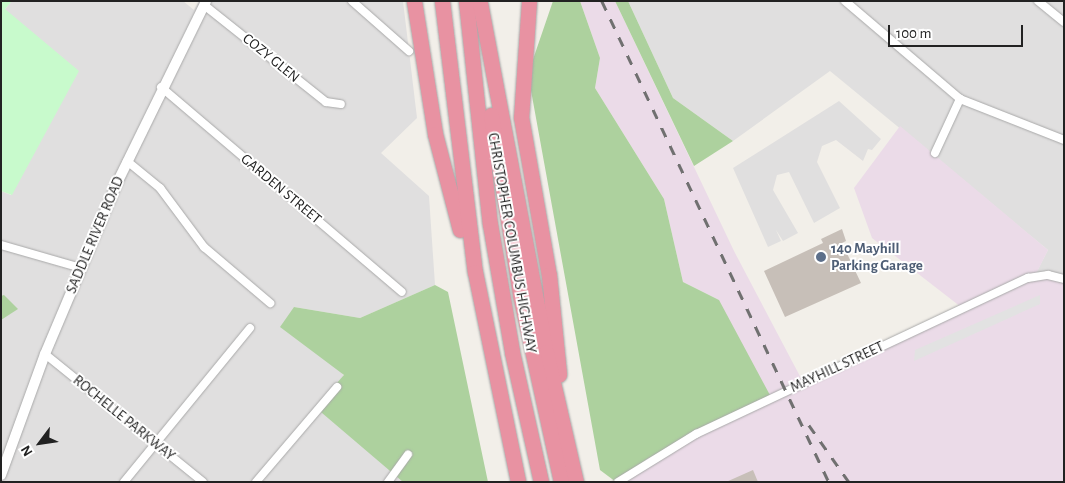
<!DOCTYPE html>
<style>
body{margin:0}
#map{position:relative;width:1065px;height:483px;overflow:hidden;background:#f2efe9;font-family:"Alegreya Sans",sans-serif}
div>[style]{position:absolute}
.residential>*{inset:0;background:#e0dfdf}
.industrial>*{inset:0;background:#ebdbe8}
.forest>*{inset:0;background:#add19e}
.park>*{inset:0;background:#c8facc}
.parking>*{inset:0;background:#e2e2e2}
.building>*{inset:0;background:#c7bfb8}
.roads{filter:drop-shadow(0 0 1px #a9a9a9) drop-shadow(0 0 1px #a9a9a9)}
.minor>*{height:8px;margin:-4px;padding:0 4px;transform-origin:4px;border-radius:4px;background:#fff}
.tertiary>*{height:10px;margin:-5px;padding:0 5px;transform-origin:5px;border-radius:5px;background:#fff}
.motorway>*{height:15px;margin:-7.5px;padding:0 7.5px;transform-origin:7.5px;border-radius:7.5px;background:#e892a2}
.rail>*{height:2.5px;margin-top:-1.25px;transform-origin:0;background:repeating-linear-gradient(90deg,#707070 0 10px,transparent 0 20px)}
.dots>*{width:14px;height:14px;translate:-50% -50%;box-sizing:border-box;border:2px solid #fff;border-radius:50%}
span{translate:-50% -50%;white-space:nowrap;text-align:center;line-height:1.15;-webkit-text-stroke:4px #fff;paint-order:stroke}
.street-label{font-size:15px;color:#222}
.service-label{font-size:15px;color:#4e5e75;font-weight:700}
.left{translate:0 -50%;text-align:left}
.frame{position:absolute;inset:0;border:2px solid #222;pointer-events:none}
.north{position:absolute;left:15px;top:418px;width:50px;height:50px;-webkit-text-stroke:4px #fff;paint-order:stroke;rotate:239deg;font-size:14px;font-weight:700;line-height:20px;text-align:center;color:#222}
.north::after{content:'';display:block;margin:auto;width:18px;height:22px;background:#222;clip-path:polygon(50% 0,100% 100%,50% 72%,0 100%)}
.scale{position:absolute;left:888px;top:25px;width:135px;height:22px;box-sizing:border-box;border:2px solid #222;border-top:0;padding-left:6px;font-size:15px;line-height:18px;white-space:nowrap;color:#222;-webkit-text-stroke:4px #fff;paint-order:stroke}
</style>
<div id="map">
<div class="residential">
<div style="clip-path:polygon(12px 1px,183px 1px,194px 10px,199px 1px,403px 1px,417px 118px,381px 153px,429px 196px,435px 285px,360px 318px,294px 307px,421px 482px,1px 482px,1px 191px,11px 195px,5px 9px)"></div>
<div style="clip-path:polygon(628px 1px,1064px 1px,1064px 279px,1035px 275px,1048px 250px,830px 71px,733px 141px,673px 98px)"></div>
<div style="clip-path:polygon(839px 101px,881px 139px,872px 150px,868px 149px,863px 161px,836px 140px,822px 146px,817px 162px,840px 208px,814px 223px,789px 172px,777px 175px,773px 190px,798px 233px,783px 241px,776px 230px,781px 241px,768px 247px,733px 168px)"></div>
</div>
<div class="industrial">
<div style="clip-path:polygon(580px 1px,615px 1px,734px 251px,803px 382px,961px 307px,872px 238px,854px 188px,900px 126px,1048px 250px,1036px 274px,1064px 279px,1064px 482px,616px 482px,647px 459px,719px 300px,683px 282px,664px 199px,595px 88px,600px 58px)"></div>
</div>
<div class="forest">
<div style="clip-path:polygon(553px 1px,580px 1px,600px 58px,595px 88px,664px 199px,683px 282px,719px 300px,771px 397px,647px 459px,616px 482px,600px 470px,528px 74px)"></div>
<div style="clip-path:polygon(615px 1px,628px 1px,673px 98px,733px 141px,694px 166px)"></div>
<div style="clip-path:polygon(435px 285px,448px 292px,488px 482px,403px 482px,315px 407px,344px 375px,280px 327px,294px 307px,360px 318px)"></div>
<div style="clip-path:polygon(4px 295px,18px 309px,1px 320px,1px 296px)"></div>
</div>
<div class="park">
<div style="clip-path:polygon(1px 1px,12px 1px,5px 9px,79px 71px,12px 195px,1px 191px)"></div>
</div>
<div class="parking">
<div style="clip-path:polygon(1040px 295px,1040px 304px,914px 361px,915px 350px)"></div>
</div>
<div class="building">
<div style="clip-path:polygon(842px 229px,846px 241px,842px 243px,861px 283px,785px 317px,764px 271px,823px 243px,821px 239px)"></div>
<div style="clip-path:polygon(753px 470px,758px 482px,726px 482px)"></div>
</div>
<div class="roads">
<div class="minor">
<div style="left:352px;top:1px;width:76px;rotate:41.3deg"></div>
<div style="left:845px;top:1px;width:151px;rotate:40.4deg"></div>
<div style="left:960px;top:99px;width:112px;rotate:21.5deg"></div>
<div style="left:1038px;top:1px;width:33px;rotate:39deg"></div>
<div style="left:204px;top:5px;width:156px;rotate:38.5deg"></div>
<div style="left:326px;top:102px;width:15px;rotate:8deg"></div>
<div style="left:161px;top:87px;width:316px;rotate:40.4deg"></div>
<div style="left:935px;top:153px;width:60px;rotate:-65.2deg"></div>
<div style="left:127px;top:161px;width:43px;rotate:39.3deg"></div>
<div style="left:160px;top:188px;width:74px;rotate:53.3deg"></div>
<div style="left:204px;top:247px;width:87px;rotate:40.3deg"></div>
<div style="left:1px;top:245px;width:83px;rotate:16deg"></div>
<div style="left:45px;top:354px;width:203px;rotate:39deg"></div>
<div style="left:124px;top:482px;width:199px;rotate:-50.7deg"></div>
<div style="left:256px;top:482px;width:125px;rotate:-49.5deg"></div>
<div style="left:388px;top:482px;width:34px;rotate:-54deg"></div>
<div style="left:618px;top:482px;width:92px;rotate:-31.6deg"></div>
<div style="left:696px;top:434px;width:367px;rotate:-25.2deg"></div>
<div style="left:1028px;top:278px;width:20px;rotate:-9deg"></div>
<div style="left:1048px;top:275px;width:16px;rotate:14deg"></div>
</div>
<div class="tertiary">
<div style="left:1px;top:475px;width:129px;rotate:-70deg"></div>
<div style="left:45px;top:354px;width:188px;rotate:-67.1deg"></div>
<div style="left:118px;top:181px;width:200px;rotate:-63.9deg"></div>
</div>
<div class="motorway">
<div style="left:414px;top:1px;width:135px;rotate:81deg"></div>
<div style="left:435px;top:134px;width:99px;rotate:75.4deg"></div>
<div style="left:442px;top:1px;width:273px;rotate:83.1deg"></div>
<div style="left:475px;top:272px;width:214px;rotate:78.4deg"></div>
<div style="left:466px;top:1px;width:224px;rotate:83.9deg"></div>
<div style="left:490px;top:224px;width:130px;rotate:80.2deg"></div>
<div style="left:512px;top:352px;width:133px;rotate:77.4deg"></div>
<div style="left:529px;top:1px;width:116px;rotate:93.9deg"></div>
<div style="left:521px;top:117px;width:160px;rotate:80deg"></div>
<div style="left:549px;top:275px;width:100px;rotate:84.2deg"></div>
<div style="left:480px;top:3px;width:355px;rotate:79.3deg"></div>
<div style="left:546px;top:352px;width:133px;rotate:77deg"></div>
<div style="left:491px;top:115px;width:182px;rotate:80.8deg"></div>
<div style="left:520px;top:295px;width:191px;rotate:77.6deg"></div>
</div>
</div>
<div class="rail">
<div style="left:602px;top:1px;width:532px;rotate:64.74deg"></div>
<div style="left:809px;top:425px;width:70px;rotate:54.9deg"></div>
</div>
<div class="dots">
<div style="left:821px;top:257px;background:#5c6f8a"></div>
</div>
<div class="street-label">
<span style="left:271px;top:58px;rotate:39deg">COZY GLEN</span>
<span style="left:281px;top:189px;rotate:40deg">GARDEN STREET</span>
<span style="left:95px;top:235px;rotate:-67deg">SADDLE RIVER ROAD</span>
<span style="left:512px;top:243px;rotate:80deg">CHRISTOPHER COLUMBUS HIGHWAY</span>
<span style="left:837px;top:367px;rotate:-25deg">MAYHILL STREET</span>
<span style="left:124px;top:418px;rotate:39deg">ROCHELLE PARKWAY</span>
</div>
<div class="service-label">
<span class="left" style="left:831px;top:257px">140 Mayhill<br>Parking Garage</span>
</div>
<div class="frame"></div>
<div class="north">N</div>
<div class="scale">100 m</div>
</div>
